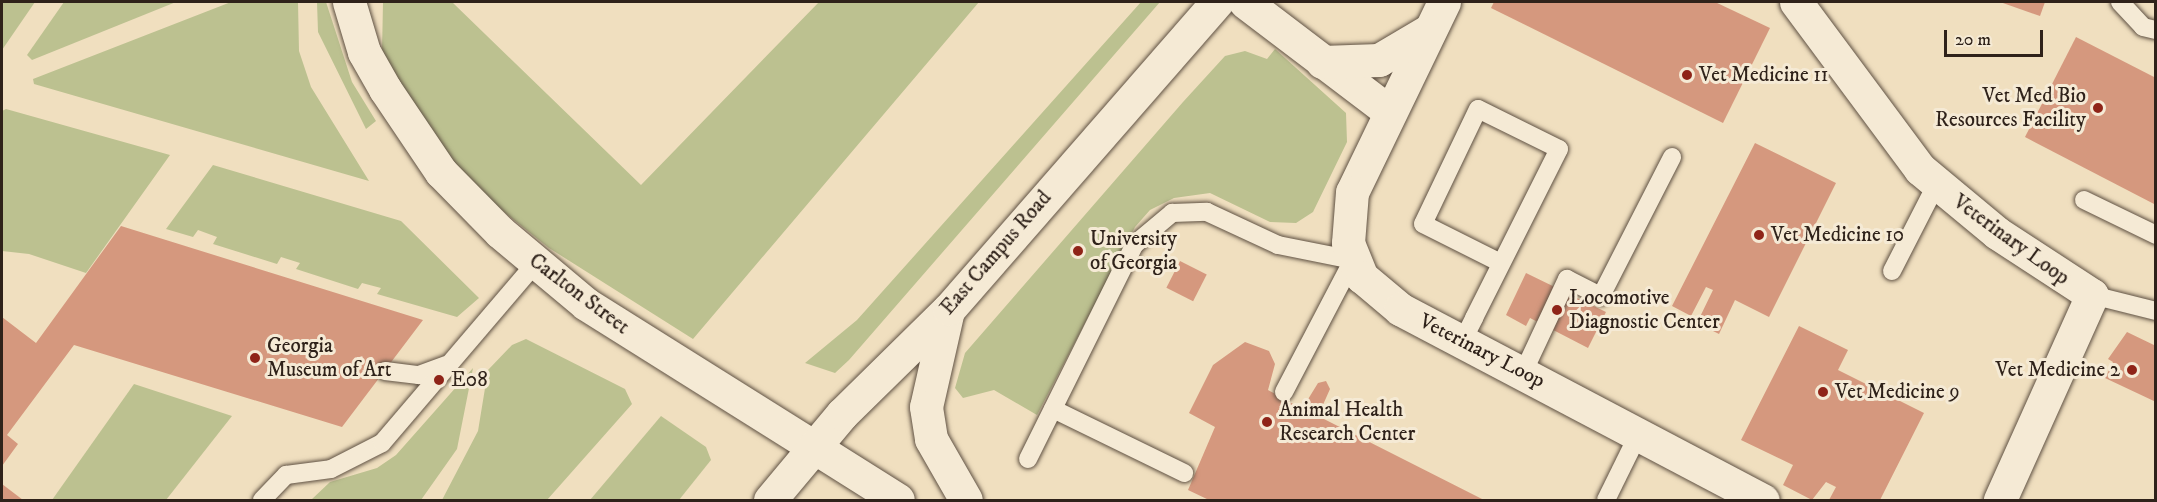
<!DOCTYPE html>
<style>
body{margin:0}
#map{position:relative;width:2157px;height:502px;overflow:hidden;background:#f0dfbf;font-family:"IM FELL DW Pica",serif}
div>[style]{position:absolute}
.green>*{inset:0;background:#bcc190}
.building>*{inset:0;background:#d5987e;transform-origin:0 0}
.roads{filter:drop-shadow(0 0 2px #5f5143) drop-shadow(0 0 2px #5f5143)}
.service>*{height:18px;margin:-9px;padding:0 9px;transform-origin:9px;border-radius:9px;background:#f5ead5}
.minor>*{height:33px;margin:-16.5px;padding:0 16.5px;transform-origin:16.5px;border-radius:16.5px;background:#f5ead5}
.tertiary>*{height:33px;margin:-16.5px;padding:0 16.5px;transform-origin:16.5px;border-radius:16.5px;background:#f5ead5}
.secondary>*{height:33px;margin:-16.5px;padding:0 16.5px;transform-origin:16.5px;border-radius:16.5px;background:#f5ead5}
.dots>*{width:16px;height:16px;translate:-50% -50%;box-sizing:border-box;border:3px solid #f5ead5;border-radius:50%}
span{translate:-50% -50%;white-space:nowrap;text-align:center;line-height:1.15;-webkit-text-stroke:6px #f5ead5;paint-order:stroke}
.poi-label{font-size:21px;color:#2f221a}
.left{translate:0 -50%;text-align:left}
.right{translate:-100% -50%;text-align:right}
.street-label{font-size:21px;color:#2f221a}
.frame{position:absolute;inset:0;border:3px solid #2f221a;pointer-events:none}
.scale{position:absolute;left:1944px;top:30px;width:99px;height:27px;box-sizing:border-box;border:3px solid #2f221a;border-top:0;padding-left:8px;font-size:18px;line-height:21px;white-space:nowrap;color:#2f221a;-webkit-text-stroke:4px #f5ead5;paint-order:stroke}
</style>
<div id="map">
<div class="green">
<div style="clip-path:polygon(2px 2px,35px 2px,2px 50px)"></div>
<div style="clip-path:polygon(64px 2px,176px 2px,32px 60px,27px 55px)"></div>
<div style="clip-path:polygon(231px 2px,298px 2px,299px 51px,311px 87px,369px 181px,34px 84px,33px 79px)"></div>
<div style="clip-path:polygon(317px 2px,326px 2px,352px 82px,376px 121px,366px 129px,318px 32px)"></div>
<div style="clip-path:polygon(383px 2px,452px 2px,641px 185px,819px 2px,979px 2px,693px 339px,549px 248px,479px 192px,425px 126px,382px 52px)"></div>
<div style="clip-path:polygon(1141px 2px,1160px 2px,849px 360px,835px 373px,805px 363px,857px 320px)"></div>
<div style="clip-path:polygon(1275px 49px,1346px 113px,1347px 142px,1313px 212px,1296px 223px,1270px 222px,1210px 193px,1174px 198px,1150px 210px,1135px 227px,1037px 415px,994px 390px,963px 398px,955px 388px,965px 353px,1183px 102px,1225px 56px,1245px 51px,1267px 59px)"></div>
<div style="clip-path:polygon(6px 109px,170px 155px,86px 273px,29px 254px,2px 251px,2px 111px)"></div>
<div style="clip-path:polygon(213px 165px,401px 221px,479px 298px,457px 317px,377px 294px,381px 288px,362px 283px,358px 289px,296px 269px,300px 263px,281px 257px,277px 264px,213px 244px,217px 237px,198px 230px,193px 237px,166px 229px)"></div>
<div style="clip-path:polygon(526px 339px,625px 389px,632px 404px,547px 500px,442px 500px,478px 431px,488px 370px,512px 345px)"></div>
<div style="clip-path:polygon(473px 368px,457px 449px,421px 500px,311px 500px,330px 482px,377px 468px,396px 455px)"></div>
<div style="clip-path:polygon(134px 384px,232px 416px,166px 500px,52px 500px)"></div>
<div style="clip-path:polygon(661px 416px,706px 447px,711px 460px,679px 500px,590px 500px)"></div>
</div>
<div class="building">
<div style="clip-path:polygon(1494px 2px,1715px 2px,1770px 28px,1723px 123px,1491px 8px)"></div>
<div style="clip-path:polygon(2000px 2px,2045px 2px,2040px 16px)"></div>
<div style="clip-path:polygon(2076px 37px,2156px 78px,2156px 205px,2025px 137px)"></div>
<div style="clip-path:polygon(1755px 143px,1836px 183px,1769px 317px,1735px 300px,1719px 334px,1697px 323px,1713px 290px,1706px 287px,1691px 316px,1672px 306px)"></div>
<div style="clip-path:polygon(121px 226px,423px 320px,342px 427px,74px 345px,7px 435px,18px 444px,2px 466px,2px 317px,36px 343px)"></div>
<div style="left:1180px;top:261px;width:30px;height:30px;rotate:27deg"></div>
<div style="clip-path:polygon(1526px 273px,1606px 312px,1588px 348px,1530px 318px,1526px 326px,1506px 315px)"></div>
<div style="clip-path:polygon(1799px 326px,1848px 350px,1838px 370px,1924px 413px,1880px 500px,1829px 500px,1836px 487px,1826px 482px,1812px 500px,1783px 485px,1793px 465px,1741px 440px)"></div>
<div style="clip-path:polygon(2127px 332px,2156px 346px,2156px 402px,2105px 378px,2113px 362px,2108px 359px)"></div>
<div style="clip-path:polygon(1245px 342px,1269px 351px,1275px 364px,1268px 390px,1302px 409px,1318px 383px,1326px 381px,1330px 389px,1318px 416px,1484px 500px,1209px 500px,1188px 490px,1215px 427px,1189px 413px,1213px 365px)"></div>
<div style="clip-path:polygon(2px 484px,23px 500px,2px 500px)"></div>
</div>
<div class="roads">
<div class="service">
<div style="left:2120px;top:2px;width:34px;rotate:47deg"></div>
<div style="left:2143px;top:27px;width:13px;rotate:13deg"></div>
<div style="left:2084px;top:200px;width:80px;rotate:25.9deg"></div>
<div style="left:1892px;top:271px;width:99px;rotate:-62.9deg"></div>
<div style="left:2092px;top:295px;width:66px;rotate:14deg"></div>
<div style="left:1462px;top:342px;width:27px;rotate:-63deg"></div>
<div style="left:1474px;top:318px;width:189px;rotate:-63.3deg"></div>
<div style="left:1559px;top:149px;width:90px;rotate:-153.7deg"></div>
<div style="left:1478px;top:109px;width:127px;rotate:115.6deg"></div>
<div style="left:1423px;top:224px;width:87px;rotate:26.6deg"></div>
<div style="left:385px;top:371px;width:34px;rotate:7deg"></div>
<div style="left:419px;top:375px;width:29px;rotate:-20deg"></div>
<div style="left:1523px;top:373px;width:104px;rotate:-64.9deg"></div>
<div style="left:1567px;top:279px;width:38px;rotate:27deg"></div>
<div style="left:1601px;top:296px;width:156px;rotate:-62.9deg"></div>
<div style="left:1053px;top:409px;width:146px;rotate:26deg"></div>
<div style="left:1028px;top:459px;width:239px;rotate:-63.6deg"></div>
<div style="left:1134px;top:245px;width:50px;rotate:-40.1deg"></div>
<div style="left:1172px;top:213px;width:35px;rotate:-2deg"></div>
<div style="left:1207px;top:212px;width:78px;rotate:24.9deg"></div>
<div style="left:1278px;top:245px;width:76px;rotate:11.3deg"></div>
<div style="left:1353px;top:260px;width:149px;rotate:117.6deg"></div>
<div style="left:262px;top:500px;width:35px;rotate:-46deg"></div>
<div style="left:286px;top:475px;width:45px;rotate:-7.6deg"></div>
<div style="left:331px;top:469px;width:57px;rotate:-27deg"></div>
<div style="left:382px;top:443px;width:237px;rotate:-49.5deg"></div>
<div style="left:1606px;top:500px;width:72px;rotate:-63.8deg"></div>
</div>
<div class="minor">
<div style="left:349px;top:2px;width:52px;rotate:73.3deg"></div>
<div style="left:364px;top:52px;width:43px;rotate:60.4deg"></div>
<div style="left:385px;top:89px;width:100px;rotate:56deg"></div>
<div style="left:441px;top:172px;width:84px;rotate:45.5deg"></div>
<div style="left:500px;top:232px;width:112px;rotate:39.9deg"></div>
<div style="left:586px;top:304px;width:269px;rotate:32.1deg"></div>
<div style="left:1245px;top:2px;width:182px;rotate:37.2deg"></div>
<div style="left:1444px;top:2px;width:211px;rotate:115.8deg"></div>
<div style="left:1352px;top:192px;width:51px;rotate:94.5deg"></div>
<div style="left:1348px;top:243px;width:37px;rotate:68deg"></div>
<div style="left:1362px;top:277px;width:50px;rotate:40.1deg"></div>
<div style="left:1400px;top:309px;width:410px;rotate:27.8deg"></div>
<div style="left:1796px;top:2px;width:208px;rotate:53.4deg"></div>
<div style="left:1920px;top:169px;width:100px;rotate:39.7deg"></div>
<div style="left:1997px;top:233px;width:113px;rotate:33.1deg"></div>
<div style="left:2092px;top:295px;width:225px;rotate:114.2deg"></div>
<div style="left:1322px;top:62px;width:57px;rotate:-2deg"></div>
<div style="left:1379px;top:60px;width:57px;rotate:-30.6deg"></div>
</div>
<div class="tertiary">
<div style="left:814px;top:447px;width:99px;rotate:32.2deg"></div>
</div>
<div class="secondary">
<div style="left:948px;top:310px;width:99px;rotate:102.8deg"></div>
<div style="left:926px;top:407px;width:32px;rotate:81deg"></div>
<div style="left:931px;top:439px;width:70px;rotate:60.2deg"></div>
<div style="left:770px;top:500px;width:112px;rotate:-50.1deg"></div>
<div style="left:842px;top:414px;width:150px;rotate:-44.5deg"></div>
<div style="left:949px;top:309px;width:408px;rotate:-48.9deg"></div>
</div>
</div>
<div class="dots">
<div style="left:1687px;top:75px;background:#8f2418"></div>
<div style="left:2098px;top:108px;background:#8f2418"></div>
<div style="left:1759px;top:235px;background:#8f2418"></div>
<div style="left:1078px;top:251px;background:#8f2418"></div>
<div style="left:1557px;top:310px;background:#8f2418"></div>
<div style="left:255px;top:358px;background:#8f2418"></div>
<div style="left:2132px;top:370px;background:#8f2418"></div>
<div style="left:439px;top:380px;background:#8f2418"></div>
<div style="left:1823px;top:392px;background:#8f2418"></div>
<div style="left:1267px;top:422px;background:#8f2418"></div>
</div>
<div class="poi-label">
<span class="left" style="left:1699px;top:75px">Vet Medicine 11</span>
<span class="right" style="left:2086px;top:108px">Vet Med Bio<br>Resources Facility</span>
<span class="left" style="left:1771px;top:235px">Vet Medicine 10</span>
<span class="left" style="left:1090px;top:251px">University<br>of Georgia</span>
<span class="left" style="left:1569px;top:310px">Locomotive<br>Diagnostic Center</span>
<span class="left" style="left:267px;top:358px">Georgia<br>Museum of Art</span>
<span class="right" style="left:2120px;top:370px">Vet Medicine 2</span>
<span class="left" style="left:451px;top:380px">E08</span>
<span class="left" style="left:1835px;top:392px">Vet Medicine 9</span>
<span class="left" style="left:1279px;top:422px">Animal Health<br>Research Center</span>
</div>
<div class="street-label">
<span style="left:2011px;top:240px;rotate:36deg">Veterinary Loop</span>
<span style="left:996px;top:253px;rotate:-49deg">East Campus Road</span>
<span style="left:579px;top:294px;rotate:37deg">Carlton Street</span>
<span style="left:1482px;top:351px;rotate:27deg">Veterinary Loop</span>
</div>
<div class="frame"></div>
<div class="scale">20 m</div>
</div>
